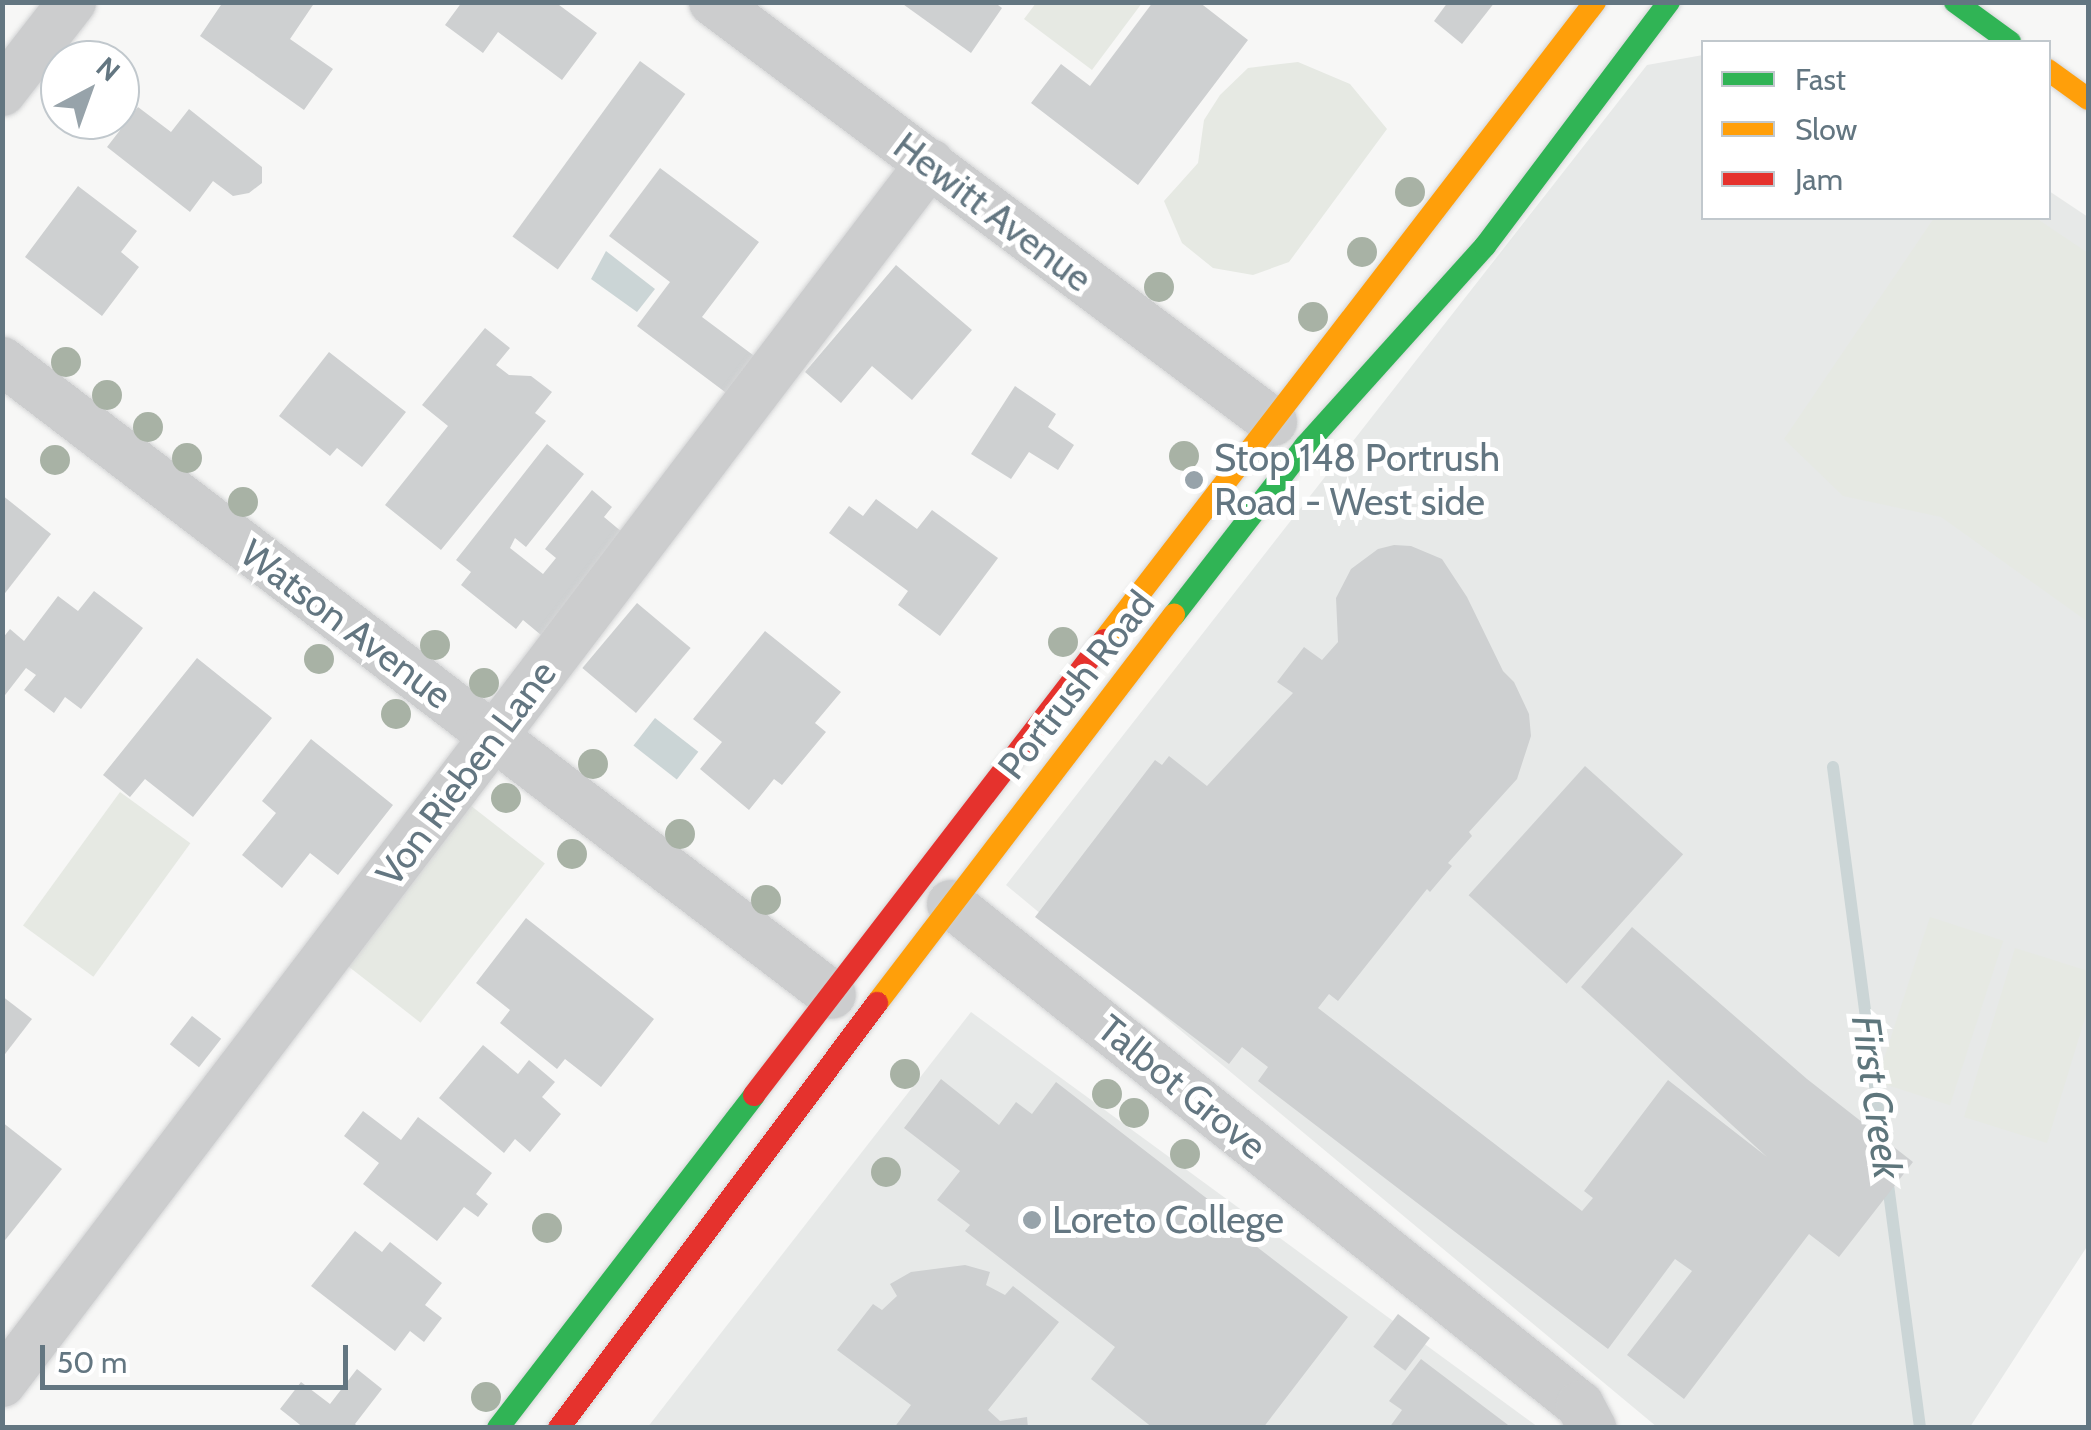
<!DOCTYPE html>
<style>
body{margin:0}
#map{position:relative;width:2091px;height:1430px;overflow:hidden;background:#f7f7f6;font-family:Cabin,sans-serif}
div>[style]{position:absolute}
.built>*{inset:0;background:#e7e9e8}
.green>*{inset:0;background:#e6e9e3;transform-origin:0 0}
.water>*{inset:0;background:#cbd5d6;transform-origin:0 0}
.stream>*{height:12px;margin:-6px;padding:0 6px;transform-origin:6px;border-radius:6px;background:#cbd5d6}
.building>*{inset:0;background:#ced0d1;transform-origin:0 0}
.roads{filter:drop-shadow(0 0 2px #d4d5d6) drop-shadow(0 0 2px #d4d5d6)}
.street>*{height:48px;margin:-24px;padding:0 24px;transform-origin:24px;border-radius:24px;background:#cccdce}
.fast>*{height:22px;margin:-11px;padding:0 11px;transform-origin:11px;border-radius:11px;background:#30b455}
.slow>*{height:22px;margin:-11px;padding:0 11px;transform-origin:11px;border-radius:11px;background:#ff9f0a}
.jam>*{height:22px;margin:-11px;padding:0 11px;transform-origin:11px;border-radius:11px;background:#e5322d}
.trees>*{width:30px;height:30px;margin:-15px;border-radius:50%;background:#a8b2a5}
.dots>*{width:28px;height:28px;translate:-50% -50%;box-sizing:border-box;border:5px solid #fff;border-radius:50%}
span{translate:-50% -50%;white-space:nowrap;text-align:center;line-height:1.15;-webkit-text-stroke:10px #fff;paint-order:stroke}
.street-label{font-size:38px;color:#637681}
.poi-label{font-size:38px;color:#637681}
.left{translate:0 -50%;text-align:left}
.water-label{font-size:40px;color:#5e767c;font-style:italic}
.frame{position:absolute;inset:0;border:5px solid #637681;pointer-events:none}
.legend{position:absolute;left:1701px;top:40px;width:350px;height:180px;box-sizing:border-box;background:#fff;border:2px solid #c1c8cd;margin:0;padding:12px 18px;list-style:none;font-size:30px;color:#637681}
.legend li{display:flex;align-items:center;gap:20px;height:50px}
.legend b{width:50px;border:2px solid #c1c8cd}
.north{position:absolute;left:40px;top:40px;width:100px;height:100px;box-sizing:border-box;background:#fff;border:2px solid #c1c8cd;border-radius:50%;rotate:41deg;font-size:28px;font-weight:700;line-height:40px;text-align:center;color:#637681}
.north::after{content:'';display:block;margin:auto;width:35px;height:45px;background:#97a3aa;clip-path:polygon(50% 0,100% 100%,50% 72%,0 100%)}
.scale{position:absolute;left:40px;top:1345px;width:308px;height:45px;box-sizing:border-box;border:5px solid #637681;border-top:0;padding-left:12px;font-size:30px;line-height:35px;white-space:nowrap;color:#637681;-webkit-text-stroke:8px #fff;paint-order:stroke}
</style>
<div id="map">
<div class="built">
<div style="clip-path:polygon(1703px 55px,1704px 218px,2048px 218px,2049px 191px,2088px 217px,2088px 1245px,1970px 1427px,1657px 1427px,1006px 885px,1647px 65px)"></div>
<div style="clip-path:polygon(971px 1012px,1538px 1427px,647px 1428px)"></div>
</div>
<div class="green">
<div style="clip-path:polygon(1036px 3px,1036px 2px,1142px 3px,1092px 70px,1024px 19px)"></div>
<div style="clip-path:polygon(1298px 62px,1350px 84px,1387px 129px,1289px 262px,1253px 275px,1213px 268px,1182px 243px,1164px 201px,1198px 163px,1204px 120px,1220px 95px,1248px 68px)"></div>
<div style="clip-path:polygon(1934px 218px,2036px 218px,2088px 253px,2088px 622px,1941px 517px,1843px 496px,1784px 439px)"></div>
<div style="left:120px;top:792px;width:87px;height:165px;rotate:36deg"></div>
<div style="left:470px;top:805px;width:95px;height:202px;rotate:38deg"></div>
<div style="left:1930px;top:917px;width:77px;height:173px;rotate:18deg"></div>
<div style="clip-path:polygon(2015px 948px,2088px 971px,2088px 1008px,2047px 1143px,1964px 1117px)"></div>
</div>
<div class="water">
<div style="clip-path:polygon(606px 251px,655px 289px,637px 312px,591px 279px)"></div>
<div style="left:655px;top:718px;width:55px;height:35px;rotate:38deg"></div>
</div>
<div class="stream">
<div style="left:1833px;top:767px;width:388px;rotate:82.5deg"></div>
<div style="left:1887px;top:1177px;width:253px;rotate:82.5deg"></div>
</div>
<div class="building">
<div style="clip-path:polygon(223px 2px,315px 2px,290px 39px,333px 69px,304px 110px,200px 36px)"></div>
<div style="clip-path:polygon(462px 2px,555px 2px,597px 33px,562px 80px,498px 32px,483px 53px,445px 25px)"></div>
<div style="clip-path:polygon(900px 2px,994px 2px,1002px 8px,971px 53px)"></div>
<div style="clip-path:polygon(1153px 2px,1199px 2px,1248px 40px,1138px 185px,1031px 103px,1061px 64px,1090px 86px)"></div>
<div style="clip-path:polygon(1448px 2px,1495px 2px,1462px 44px,1434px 21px)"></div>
<div style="left:640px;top:61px;width:56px;height:217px;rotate:36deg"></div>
<div style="clip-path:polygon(138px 107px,171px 132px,189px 109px,262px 167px,262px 183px,249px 193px,233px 196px,213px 181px,190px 212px,107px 147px)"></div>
<div style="clip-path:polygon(660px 168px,759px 242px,702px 317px,757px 358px,729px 395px,637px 326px,670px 282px,609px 236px)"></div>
<div style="clip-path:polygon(78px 186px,137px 231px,121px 252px,139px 267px,102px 316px,25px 257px)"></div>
<div style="clip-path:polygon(896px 265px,972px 330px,912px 400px,872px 366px,841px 403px,805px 372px)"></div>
<div style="clip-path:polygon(485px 328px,510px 348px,496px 365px,509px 375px,531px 376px,552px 392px,535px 413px,546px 421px,441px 550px,385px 505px,448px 426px,422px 405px)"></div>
<div style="clip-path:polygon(329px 352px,406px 412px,362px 467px,337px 448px,330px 456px,279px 416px)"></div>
<div style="clip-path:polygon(1015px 386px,1056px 414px,1048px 427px,1074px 445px,1058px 470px,1029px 452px,1011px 479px,971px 454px)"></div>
<div style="clip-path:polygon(547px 444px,584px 474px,526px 547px,515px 538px,510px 548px,543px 574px,556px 558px,545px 549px,592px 490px,612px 507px,604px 517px,622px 532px,541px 635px,523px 620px,516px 629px,461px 585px,471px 572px,456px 560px)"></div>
<div style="clip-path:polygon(2px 495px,51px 534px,2px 597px)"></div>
<div style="clip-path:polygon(876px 499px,917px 529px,932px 510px,998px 558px,940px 636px,898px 605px,908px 591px,829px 533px,849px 506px,863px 516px)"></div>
<div style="clip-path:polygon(1394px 545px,1411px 546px,1442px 559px,1467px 597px,1503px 671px,1514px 682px,1529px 714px,1531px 736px,1517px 779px,1469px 832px,1472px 836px,1448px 863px,1452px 866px,1430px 892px,1427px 889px,1338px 1001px,1329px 994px,1318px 1008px,1582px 1211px,1593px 1198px,1584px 1191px,1668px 1080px,1767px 1157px,1581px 987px,1632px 927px,1807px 1079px,1913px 1162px,1839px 1257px,1809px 1234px,1684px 1399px,1627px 1355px,1692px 1271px,1675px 1259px,1608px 1349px,1258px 1081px,1268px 1067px,1242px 1047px,1229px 1064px,1035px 917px,1155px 760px,1162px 765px,1169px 756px,1207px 786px,1293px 693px,1277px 682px,1304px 647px,1322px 660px,1338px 642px,1336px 598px,1351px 569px,1378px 549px)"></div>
<div style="clip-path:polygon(94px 591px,143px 628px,81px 709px,65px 697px,54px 713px,24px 690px,36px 675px,26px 668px,2px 699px,2px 639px,10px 629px,24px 641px,58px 596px,78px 611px)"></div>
<div style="left:637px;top:603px;width:70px;height:85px;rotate:40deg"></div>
<div style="clip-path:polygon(765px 631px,841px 692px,815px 723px,826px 732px,782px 785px,774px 779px,749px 810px,700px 769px,722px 742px,693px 719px)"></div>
<div style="clip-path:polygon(197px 658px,272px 718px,193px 817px,145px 779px,130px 797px,103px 775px)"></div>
<div style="clip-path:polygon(311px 739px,393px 805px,338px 875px,310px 853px,282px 888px,242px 855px,276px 813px,262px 801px)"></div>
<div style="left:1585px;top:766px;width:132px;height:174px;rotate:42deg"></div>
<div style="clip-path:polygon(526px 918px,654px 1019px,601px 1087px,565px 1059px,557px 1069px,500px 1023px,510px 1010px,476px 983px)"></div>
<div style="clip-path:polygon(2px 996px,32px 1019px,2px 1058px)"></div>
<div style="left:192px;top:1016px;width:37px;height:36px;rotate:38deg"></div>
<div style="clip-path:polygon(483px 1045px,518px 1074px,529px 1060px,555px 1082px,542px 1097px,561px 1114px,530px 1152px,515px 1139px,504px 1153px,439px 1098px)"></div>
<div style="clip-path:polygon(941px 1079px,999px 1125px,1016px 1102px,1032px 1114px,1056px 1082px,1240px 1224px,1235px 1230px,1348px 1317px,1263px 1428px,1153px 1428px,1091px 1379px,1115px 1347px,965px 1231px,970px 1225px,937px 1200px,960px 1171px,904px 1128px)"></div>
<div style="clip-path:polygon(363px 1111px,401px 1140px,418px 1117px,492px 1173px,476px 1194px,488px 1204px,478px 1217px,464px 1207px,437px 1241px,363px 1184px,379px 1163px,344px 1136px)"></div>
<div style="clip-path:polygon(2px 1122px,62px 1169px,2px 1244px)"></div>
<div style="clip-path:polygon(355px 1231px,382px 1252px,390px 1242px,442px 1283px,425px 1305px,442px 1318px,424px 1342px,410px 1331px,395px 1351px,311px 1286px)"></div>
<div style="clip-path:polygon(965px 1265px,990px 1272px,986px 1285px,1005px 1295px,1013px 1286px,1059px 1322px,988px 1410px,1000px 1421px,1027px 1417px,1028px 1428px,894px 1428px,911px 1405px,837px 1350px,873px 1304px,882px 1310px,897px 1296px,890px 1284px,911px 1272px)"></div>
<div style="left:1398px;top:1314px;width:40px;height:41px;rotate:37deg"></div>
<div style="clip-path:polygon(1421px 1359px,1512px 1428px,1389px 1428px,1402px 1410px,1389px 1401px)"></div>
<div style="clip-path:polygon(357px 1369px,382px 1389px,355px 1424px,359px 1428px,304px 1428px,280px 1409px,301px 1382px,330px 1404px)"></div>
</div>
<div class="roads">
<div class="street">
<div style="left:713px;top:2px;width:700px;rotate:36.87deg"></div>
<div style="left:2px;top:92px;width:114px;rotate:-52.1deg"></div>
<div style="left:2px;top:361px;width:1044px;rotate:37.37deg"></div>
<div style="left:951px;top:904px;width:804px;rotate:38.54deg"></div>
<div style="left:1580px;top:1405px;width:26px;rotate:62deg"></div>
<div style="left:2px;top:1383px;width:1533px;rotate:-52.74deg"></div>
</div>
<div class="fast">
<div style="left:1955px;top:2px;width:68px;rotate:36deg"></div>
<div style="left:1174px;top:615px;width:214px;rotate:-52.2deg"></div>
<div style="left:1305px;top:446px;width:269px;rotate:-48deg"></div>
<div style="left:1485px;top:246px;width:306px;rotate:-53deg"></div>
<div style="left:498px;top:1428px;width:420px;rotate:-52.4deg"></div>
</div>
<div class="slow">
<div style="left:2048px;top:70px;width:49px;rotate:35.9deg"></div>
<div style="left:1104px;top:640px;width:805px;rotate:-52.42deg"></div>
<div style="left:877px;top:1003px;width:489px;rotate:-52.6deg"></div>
</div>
<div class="jam">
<div style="left:754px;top:1095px;width:574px;rotate:-52.43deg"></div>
<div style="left:559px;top:1428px;width:531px;rotate:-53.19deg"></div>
</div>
</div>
<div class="trees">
<div style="left:1410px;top:192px"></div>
<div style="left:1362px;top:252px"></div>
<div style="left:1159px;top:287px"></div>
<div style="left:1313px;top:317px"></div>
<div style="left:66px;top:362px"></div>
<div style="left:107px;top:395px"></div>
<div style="left:148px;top:427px"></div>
<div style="left:1184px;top:456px"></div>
<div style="left:187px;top:458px"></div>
<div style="left:55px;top:460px"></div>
<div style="left:243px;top:502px"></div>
<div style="left:1063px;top:642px"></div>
<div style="left:435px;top:645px"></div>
<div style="left:319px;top:659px"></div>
<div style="left:484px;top:683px"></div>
<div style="left:396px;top:714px"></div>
<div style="left:593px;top:764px"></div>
<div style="left:506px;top:798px"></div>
<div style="left:680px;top:834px"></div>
<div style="left:572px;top:854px"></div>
<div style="left:766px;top:900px"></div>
<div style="left:905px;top:1074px"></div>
<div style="left:1107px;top:1094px"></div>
<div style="left:1134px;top:1113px"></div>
<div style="left:1185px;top:1154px"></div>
<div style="left:886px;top:1172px"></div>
<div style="left:547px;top:1228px"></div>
<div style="left:486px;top:1397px"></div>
</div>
<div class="dots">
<div style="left:1194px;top:480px;background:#97a3aa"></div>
<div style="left:1032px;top:1220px;background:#97a3aa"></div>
</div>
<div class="street-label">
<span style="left:993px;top:212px;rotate:37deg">Hewitt Avenue</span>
<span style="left:346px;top:624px;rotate:37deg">Watson Avenue</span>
<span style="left:1076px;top:685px;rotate:-52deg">Portrush Road</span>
<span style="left:466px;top:773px;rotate:-53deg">Von Rieben Lane</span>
<span style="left:1182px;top:1087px;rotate:39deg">Talbot Grove</span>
</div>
<div class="poi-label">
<span class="left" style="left:1214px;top:480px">Stop 148 Portrush<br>Road - West side</span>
<span class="left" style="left:1052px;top:1220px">Loreto College</span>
</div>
<div class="water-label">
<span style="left:1877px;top:1097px;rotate:82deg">First Creek</span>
</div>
<div class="frame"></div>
<ul class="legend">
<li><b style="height:12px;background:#30b455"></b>Fast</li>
<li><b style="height:12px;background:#ff9f0a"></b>Slow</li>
<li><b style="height:12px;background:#e5322d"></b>Jam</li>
</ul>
<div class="north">N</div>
<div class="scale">50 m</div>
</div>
